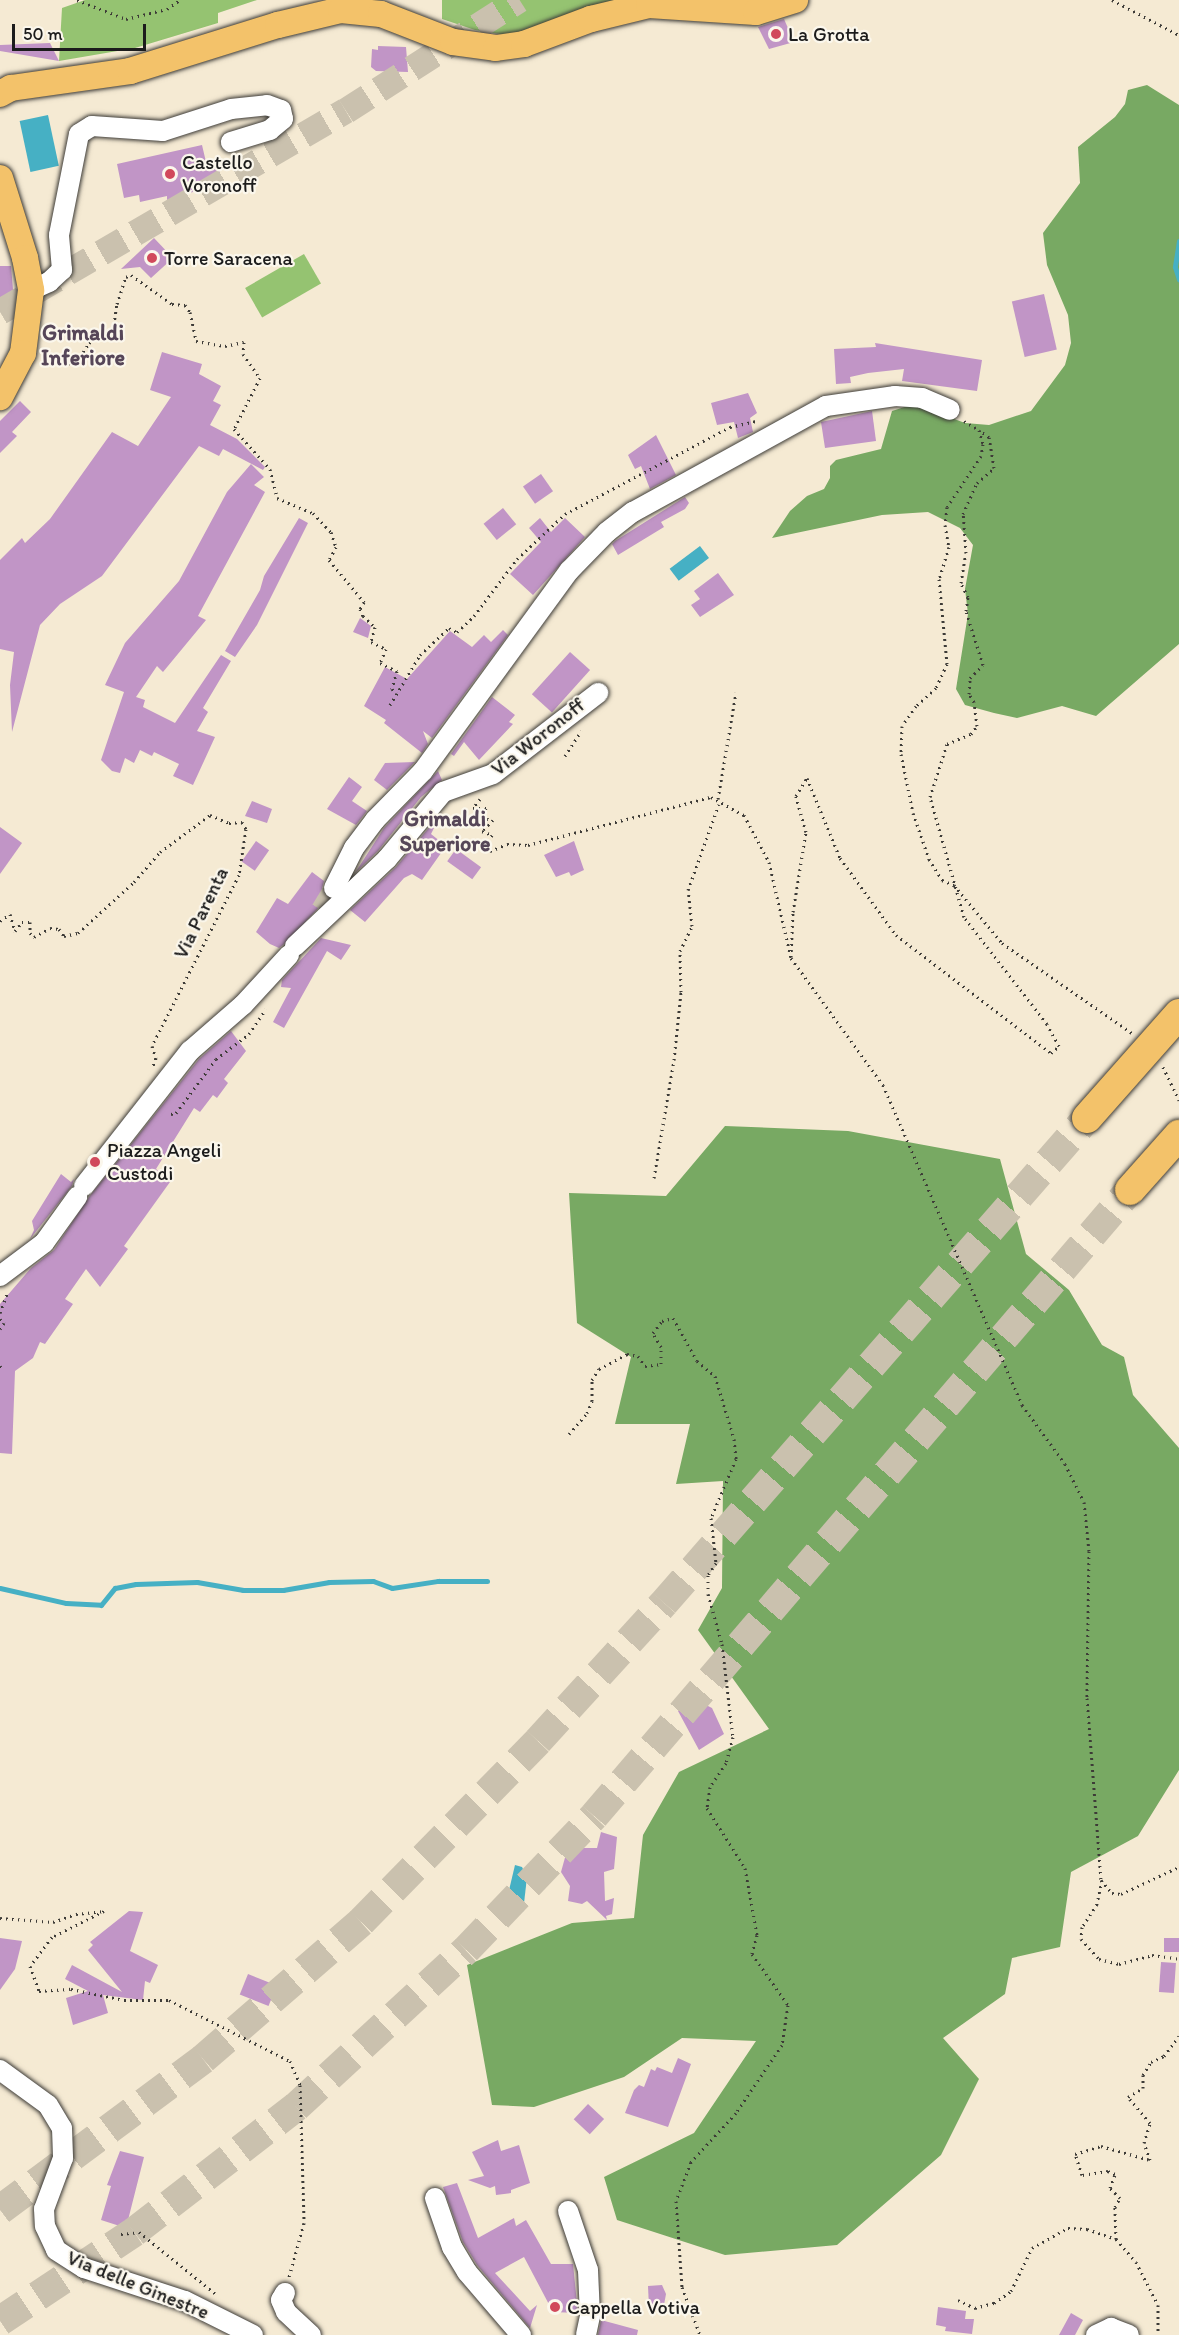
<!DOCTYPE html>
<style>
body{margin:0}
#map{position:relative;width:1179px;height:2335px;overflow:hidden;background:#f5ead3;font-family:Itim,sans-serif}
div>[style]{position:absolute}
.green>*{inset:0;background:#95c371;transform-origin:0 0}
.forest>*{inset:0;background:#78a963}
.water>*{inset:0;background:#46b0c4;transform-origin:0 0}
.stream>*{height:5px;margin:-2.5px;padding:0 2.5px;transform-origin:2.5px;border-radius:2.5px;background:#46b0c4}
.building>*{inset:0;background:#c195c6;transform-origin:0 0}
.minor-tunnel>*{height:20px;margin-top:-10px;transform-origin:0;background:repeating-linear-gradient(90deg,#cac1ae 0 20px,transparent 0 30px)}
.major-tunnel>*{height:26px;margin-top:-13px;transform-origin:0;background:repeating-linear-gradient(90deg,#cac1ae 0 26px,transparent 0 39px)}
.highway-tunnel>*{height:30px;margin-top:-15px;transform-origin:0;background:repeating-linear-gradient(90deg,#cac1ae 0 30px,transparent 0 45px)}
.path>*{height:3px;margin-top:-1.5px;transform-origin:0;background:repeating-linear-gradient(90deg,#3d3b37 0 1.5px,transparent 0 6px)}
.roads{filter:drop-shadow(0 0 2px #3d3b37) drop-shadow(0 0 2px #3d3b37)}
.minor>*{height:20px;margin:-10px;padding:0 10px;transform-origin:10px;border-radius:10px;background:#fff}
.major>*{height:26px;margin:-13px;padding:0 13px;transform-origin:13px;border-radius:13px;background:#f3c26a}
.highway>*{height:30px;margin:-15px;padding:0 15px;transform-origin:15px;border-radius:15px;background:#f3c26a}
.bridges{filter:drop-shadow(0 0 2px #3d3b37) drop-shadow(0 0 2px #3d3b37)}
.highway-bridge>*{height:30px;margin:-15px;padding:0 15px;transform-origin:15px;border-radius:15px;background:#f3c26a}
.dots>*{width:16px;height:16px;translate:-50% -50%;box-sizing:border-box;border:3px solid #fbf7ec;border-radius:50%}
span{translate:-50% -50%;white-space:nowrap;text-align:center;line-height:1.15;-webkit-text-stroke:4.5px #fbf7ec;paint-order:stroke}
.poi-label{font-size:20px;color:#1c1c1c}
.left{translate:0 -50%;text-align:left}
.street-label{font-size:20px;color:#1c1c1c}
.quarter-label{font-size:22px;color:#564658;font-weight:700}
.scale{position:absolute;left:12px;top:24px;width:134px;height:27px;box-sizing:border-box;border:3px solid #1c1c1c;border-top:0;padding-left:8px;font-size:18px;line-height:21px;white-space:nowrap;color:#1c1c1c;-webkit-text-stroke:4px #fbf7ec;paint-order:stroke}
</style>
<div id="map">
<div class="green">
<div style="clip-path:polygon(85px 0,257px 0,218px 13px,218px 23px,135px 48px,59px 61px,62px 8px)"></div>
<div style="clip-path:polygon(442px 0,621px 0,525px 33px,506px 35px,475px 30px,442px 19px)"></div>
<div style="left:304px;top:254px;width:34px;height:68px;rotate:60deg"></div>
</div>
<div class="forest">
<div style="clip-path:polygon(1147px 85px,1179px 105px,1179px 644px,1096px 716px,1062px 706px,1017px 718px,994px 713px,965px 705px,956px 689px,968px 614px,965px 589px,973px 545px,960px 528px,928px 512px,882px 515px,772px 538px,790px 511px,807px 496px,824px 489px,830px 478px,830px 466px,836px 460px,881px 449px,892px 411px,914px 404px,965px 423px,989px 425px,1031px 411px,1065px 365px,1071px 343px,1068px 315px,1047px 265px,1043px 233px,1080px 183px,1078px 147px,1115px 117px,1125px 104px,1128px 90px)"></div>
<div style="clip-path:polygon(725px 1126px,848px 1131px,1000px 1159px,1026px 1254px,1069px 1290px,1102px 1345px,1124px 1357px,1133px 1395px,1179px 1448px,1179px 1770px,1138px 1836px,1071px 1872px,1060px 1947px,1012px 1958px,1005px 1994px,943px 2038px,979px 2079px,941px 2155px,837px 2245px,725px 2255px,617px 2220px,604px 2177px,694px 2133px,756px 2041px,682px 2038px,624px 2077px,534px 2107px,492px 2105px,467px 1965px,572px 1923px,634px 1918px,643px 1835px,679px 1772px,769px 1729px,698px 1630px,722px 1588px,723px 1481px,676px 1484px,690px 1424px,615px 1424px,631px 1357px,577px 1323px,569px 1193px,666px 1196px)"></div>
</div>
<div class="water">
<div style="left:48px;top:115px;width:52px;height:29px;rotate:78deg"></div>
<div style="left:700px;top:546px;width:15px;height:38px;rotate:53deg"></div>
<div style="clip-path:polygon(515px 1865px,522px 1867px,527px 1877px,523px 1912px,505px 1907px)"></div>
</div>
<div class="stream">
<div style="left:1179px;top:241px;width:26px;rotate:99deg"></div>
<div style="left:1175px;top:267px;width:13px;rotate:72deg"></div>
<div style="left:0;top:1588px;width:68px;rotate:12.8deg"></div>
<div style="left:66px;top:1603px;width:35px;rotate:3deg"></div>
<div style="left:101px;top:1605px;width:22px;rotate:-51deg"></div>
<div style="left:115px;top:1588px;width:21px;rotate:-11deg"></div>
<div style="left:136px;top:1584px;width:61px;rotate:-1.9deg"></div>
<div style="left:197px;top:1582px;width:47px;rotate:9.9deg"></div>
<div style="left:243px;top:1590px;width:40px"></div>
<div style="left:283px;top:1590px;width:47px;rotate:-9.9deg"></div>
<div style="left:329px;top:1582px;width:44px;rotate:-1.3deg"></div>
<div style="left:373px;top:1581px;width:20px;rotate:20deg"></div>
<div style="left:392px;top:1588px;width:47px;rotate:-8.7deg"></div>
<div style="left:438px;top:1581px;width:49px"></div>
</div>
<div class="building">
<div style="clip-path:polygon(784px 19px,794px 42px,769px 49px,758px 27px)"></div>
<div style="clip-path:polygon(50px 43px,59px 61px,0 51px,0 45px)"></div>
<div style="clip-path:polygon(378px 46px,406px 47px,408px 72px,376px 71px,371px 67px,372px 49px,378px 50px)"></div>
<div style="clip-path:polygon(202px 145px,206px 162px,217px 160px,222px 183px,167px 200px,167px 196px,140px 202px,139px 195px,124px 198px,117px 164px)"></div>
<div style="clip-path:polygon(154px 238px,173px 258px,151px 278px,140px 267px,121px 269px)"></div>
<div style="clip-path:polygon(0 266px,11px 266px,14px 302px,0 301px)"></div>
<div style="left:1044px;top:294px;width:57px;height:33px;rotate:77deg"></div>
<div style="clip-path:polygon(875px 343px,982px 360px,977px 391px,902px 381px,904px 369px,868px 373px,850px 377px,851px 383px,836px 384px,834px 349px,876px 347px)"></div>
<div style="clip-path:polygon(162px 352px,202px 364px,199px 374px,221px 386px,213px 401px,221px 405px,210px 425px,237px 439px,265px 467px,263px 470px,223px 449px,219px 456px,199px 446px,102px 576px,60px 604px,40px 625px,12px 732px,10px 685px,14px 652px,0 649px,0 560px,22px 538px,25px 543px,50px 519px,112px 432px,138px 446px,171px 397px,150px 390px)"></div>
<div style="clip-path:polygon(748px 393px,757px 413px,750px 418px,753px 432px,738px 438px,734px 422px,717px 425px,711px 403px)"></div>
<div style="clip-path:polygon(20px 401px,31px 412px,12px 432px,17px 436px,0 453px,0 421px)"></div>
<div style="clip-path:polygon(872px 411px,876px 441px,825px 448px,821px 422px)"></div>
<div style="clip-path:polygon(656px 435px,676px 475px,650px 489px,641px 466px,635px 469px,628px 455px)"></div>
<div style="clip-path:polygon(251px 464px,264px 477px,254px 485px,265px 492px,198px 616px,206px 620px,163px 672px,157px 666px,136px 697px,145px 700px,143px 707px,175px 723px,221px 655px,231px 661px,203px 708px,208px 712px,197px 731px,215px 737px,193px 785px,173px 776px,179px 764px,154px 752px,152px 756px,140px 750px,134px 763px,125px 758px,120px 773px,112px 771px,101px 760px,124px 692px,105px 685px,125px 643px,179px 581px,227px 492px)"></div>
<div style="left:541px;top:474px;width:21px;height:22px;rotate:55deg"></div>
<div style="clip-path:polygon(685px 497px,689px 503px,685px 509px,661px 522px,664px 527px,618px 555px,612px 544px,615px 541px)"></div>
<div style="left:503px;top:508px;width:21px;height:25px;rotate:51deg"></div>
<div style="clip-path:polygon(299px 518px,308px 523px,257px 625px,235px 657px,225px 651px,260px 590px,264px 576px)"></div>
<div style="clip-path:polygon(540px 518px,551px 532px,565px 518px,585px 537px,533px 595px,510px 574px,541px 542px,529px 528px)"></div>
<div style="clip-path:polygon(718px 573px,734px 595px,700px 617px,691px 605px,700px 599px,694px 591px)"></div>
<div style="clip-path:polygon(360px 618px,371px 626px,368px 638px,353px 632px)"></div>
<div style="clip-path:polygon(503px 630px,508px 635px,432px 738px,423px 731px,428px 744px,422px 753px,384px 723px,386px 720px,364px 706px,385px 667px,407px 679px,450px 631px,472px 647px,484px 635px,491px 642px)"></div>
<div style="left:570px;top:652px;width:27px;height:57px;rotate:42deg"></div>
<div style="clip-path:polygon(492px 697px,515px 715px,509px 722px,513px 724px,479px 760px,464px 742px,454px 756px,451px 754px)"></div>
<div style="clip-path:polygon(415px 762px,387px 790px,374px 780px,385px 763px)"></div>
<div style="clip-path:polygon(438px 771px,442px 780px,421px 797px,378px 851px,355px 873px,384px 828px)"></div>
<div style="clip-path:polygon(349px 777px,362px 787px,352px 801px,367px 811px,356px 825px,327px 809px)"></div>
<div style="clip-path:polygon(252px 801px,272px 809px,267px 823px,245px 816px)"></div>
<div style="clip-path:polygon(442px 812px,431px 834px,446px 846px,422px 880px,412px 874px,404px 878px,365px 922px,350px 910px,396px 867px)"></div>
<div style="clip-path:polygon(0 827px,22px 843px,0 874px)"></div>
<div style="left:256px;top:841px;width:16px;height:25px;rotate:35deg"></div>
<div style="clip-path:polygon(574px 841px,584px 870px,571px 876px,569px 872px,556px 877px,544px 855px)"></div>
<div style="left:456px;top:849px;width:31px;height:15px;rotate:36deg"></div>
<div style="clip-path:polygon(312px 872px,324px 881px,322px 889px,328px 898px,283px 945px,279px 948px,270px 944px,256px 932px,277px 898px,288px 904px)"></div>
<div style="clip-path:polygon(321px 938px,351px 945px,341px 960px,327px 951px,284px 1028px,273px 1022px,291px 988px,281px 987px,282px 980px)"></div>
<div style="clip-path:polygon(231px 1031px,246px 1051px,224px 1079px,228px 1083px,217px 1098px,213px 1095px,200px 1112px,194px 1108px,156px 1169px,170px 1182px,124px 1246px,128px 1249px,100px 1287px,86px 1269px,65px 1299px,73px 1304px,45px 1344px,40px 1342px,33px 1358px,15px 1371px,12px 1454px,0 1453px,0 1304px,31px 1268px,54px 1250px,89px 1197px,199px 1059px)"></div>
<div style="clip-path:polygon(61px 1174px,71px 1182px,74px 1179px,72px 1186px,30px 1239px,34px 1230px,32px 1221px)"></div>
<div style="clip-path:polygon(690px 1703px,695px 1712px,706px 1705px,712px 1708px,724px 1734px,699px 1750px,678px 1711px)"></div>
<div style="clip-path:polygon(601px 1832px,617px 1837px,614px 1869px,604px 1872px,605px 1901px,614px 1898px,612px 1914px,606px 1916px,607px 1920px,587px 1901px,582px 1904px,568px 1901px,570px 1886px,561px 1872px,566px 1854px,578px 1854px,579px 1848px,597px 1848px)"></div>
<div style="clip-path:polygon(129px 1911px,143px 1912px,130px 1951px,158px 1965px,150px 1983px,145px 1981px,143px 2000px,103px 1995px,108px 2013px,73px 2025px,66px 1998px,88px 1991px,65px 1979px,72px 1965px,122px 1992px,88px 1950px,93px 1945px,90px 1942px)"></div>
<div style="clip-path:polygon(0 1938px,22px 1941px,15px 1969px,0 1990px)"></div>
<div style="left:1164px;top:1938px;width:15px;height:14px"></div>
<div style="left:1161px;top:1962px;width:15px;height:30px;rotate:4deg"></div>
<div style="left:248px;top:1974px;width:31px;height:22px;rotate:22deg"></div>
<div style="clip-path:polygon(678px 2058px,691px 2064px,668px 2127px,625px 2113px,634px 2090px,639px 2085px,644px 2087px,651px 2069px,655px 2071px,657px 2067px,672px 2073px)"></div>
<div style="left:588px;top:2104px;width:22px;height:21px;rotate:43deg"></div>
<div style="clip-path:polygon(498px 2140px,501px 2151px,519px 2145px,530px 2183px,511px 2190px,511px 2193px,496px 2195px,495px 2186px,490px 2188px,468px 2180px,484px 2176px,472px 2152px)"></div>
<div style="clip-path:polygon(120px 2151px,144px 2157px,126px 2228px,101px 2220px,111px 2186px,107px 2185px)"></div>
<div style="clip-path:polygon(457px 2183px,478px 2238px,514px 2218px,516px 2226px,526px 2220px,551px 2264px,573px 2264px,578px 2313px,553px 2312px,524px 2257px,495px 2273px,530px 2311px,537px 2305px,530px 2328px,477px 2265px,463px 2242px,443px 2187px)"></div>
<div style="clip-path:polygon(662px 2285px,666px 2294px,663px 2310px,649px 2308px,648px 2286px)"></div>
<div style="clip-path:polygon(938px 2307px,966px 2311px,965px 2319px,974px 2319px,972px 2334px,945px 2331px,946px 2327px,936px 2325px)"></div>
<div style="clip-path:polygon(1071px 2313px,1083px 2320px,1075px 2335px,1059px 2335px)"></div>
<div style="clip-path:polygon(601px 2320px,638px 2330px,637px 2335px,598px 2335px)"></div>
</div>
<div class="minor-tunnel">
<div style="left:321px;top:910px;width:26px;rotate:-59deg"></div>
</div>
<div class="major-tunnel">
<div style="left:0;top:312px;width:400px;rotate:-30.2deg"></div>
<div style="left:346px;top:111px;width:206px;rotate:-32.7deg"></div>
</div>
<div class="highway-tunnel">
<div style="left:0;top:2210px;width:253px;rotate:-36.6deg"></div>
<div style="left:203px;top:2059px;width:209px;rotate:-40.9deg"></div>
<div style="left:361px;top:1922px;width:253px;rotate:-45.6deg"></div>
<div style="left:538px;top:1741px;width:187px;rotate:-47.6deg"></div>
<div style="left:664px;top:1603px;width:644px;rotate:-48.91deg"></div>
<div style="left:0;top:2321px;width:161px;rotate:-33.6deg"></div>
<div style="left:134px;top:2232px;width:205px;rotate:-37.7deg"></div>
<div style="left:296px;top:2107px;width:231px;rotate:-42.7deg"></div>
<div style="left:466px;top:1950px;width:185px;rotate:-46.3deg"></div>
<div style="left:594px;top:1816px;width:824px;rotate:-49.43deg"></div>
</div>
<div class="path">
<div style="left:77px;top:0;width:53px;rotate:21.2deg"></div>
<div style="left:126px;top:19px;width:42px;rotate:-13.7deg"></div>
<div style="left:167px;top:9px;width:16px;rotate:-35deg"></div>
<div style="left:1112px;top:0;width:76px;rotate:27.6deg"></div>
<div style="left:45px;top:358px;width:24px;rotate:15deg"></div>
<div style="left:68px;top:364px;width:14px;rotate:-30deg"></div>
<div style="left:80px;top:357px;width:17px;rotate:-57deg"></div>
<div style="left:89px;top:343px;width:27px;rotate:-27deg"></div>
<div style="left:113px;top:331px;width:27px;rotate:-82deg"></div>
<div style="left:117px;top:304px;width:28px;rotate:-72deg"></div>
<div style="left:126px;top:277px;width:5px;rotate:-22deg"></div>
<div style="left:131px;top:275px;width:50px;rotate:35.3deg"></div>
<div style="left:172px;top:304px;width:13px;rotate:4deg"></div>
<div style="left:185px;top:305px;width:9px;rotate:54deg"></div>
<div style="left:190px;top:312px;width:30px;rotate:78deg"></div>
<div style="left:196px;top:341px;width:29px;rotate:10deg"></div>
<div style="left:225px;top:346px;width:19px;rotate:-12deg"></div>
<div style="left:244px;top:342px;width:12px;rotate:95deg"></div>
<div style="left:243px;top:354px;width:29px;rotate:55deg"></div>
<div style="left:260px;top:378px;width:57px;rotate:117deg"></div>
<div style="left:234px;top:429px;width:54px;rotate:48deg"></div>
<div style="left:270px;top:469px;width:30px;rotate:76deg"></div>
<div style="left:277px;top:498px;width:39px;rotate:23deg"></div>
<div style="left:313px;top:513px;width:26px;rotate:47deg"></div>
<div style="left:331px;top:532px;width:16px;rotate:72deg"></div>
<div style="left:336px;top:547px;width:15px;rotate:118deg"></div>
<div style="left:329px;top:560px;width:55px;rotate:50.2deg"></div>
<div style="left:364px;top:602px;width:8px;rotate:120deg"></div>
<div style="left:360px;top:609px;width:8px;rotate:67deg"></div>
<div style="left:363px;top:616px;width:16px;rotate:43deg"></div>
<div style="left:375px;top:627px;width:16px;rotate:105deg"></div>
<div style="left:371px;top:642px;width:17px;rotate:25deg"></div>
<div style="left:386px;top:649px;width:15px;rotate:113deg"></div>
<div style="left:380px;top:663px;width:19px;rotate:25deg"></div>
<div style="left:397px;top:671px;width:19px;rotate:106deg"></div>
<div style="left:392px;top:689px;width:6px;rotate:45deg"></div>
<div style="left:964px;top:421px;width:17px;rotate:31deg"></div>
<div style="left:979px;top:430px;width:15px;rotate:74deg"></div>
<div style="left:983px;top:444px;width:12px;rotate:99deg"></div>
<div style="left:981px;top:456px;width:61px;rotate:123.7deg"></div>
<div style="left:947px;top:507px;width:18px;rotate:96deg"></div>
<div style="left:945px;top:525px;width:22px;rotate:80deg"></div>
<div style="left:949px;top:547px;width:34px;rotate:107deg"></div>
<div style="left:939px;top:579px;width:85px;rotate:84.6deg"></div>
<div style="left:947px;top:664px;width:26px;rotate:115deg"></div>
<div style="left:936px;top:688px;width:27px;rotate:138deg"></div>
<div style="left:916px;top:706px;width:24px;rotate:125deg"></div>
<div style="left:902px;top:726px;width:28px;rotate:92deg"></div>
<div style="left:901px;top:754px;width:60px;rotate:78.5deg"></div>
<div style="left:913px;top:813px;width:49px;rotate:70.8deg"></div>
<div style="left:929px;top:859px;width:25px;rotate:58deg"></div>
<div style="left:942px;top:880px;width:13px;rotate:23deg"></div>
<div style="left:954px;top:885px;width:75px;rotate:50.4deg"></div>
<div style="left:1002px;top:943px;width:158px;rotate:34.7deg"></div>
<div style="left:390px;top:705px;width:58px;rotate:-59deg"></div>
<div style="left:420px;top:655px;width:40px;rotate:-43deg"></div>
<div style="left:449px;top:628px;width:9px;rotate:27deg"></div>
<div style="left:457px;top:632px;width:23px;rotate:-43deg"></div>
<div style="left:474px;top:616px;width:71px;rotate:-53deg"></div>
<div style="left:517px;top:559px;width:66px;rotate:-43.2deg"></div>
<div style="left:565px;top:514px;width:187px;rotate:-27.8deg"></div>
<div style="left:730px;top:427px;width:28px;rotate:-13deg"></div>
<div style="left:565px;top:756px;width:30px;rotate:-57deg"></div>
<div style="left:480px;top:799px;width:11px;rotate:128deg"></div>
<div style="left:473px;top:808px;width:13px"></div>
<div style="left:486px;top:808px;width:11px;rotate:117deg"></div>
<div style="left:481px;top:818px;width:12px;rotate:9deg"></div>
<div style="left:493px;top:820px;width:16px;rotate:135deg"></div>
<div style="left:482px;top:831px;width:11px;rotate:22deg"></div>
<div style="left:492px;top:835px;width:13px;rotate:122deg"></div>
<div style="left:485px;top:846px;width:7px;rotate:45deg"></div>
<div style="left:490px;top:851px;width:18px;rotate:-22deg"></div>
<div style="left:507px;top:844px;width:21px;rotate:3deg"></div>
<div style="left:528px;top:845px;width:189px;rotate:-14.7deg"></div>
<div style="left:711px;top:797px;width:38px;rotate:29deg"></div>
<div style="left:744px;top:815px;width:53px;rotate:62deg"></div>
<div style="left:769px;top:862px;width:98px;rotate:77.1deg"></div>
<div style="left:791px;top:958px;width:157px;rotate:54.1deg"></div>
<div style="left:883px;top:1085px;width:349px;rotate:66.5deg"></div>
<div style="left:1022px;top:1405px;width:73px;rotate:53.9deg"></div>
<div style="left:1065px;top:1464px;width:42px;rotate:63.4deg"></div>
<div style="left:1084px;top:1502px;width:49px;rotate:84.2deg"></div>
<div style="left:1089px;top:1551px;width:147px;rotate:90.8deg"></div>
<div style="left:1087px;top:1698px;width:183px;rotate:85.6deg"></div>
<div style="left:1101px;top:1880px;width:17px;rotate:50deg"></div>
<div style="left:1112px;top:1893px;width:9px;rotate:6deg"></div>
<div style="left:1121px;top:1894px;width:64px;rotate:-25deg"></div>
<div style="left:718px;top:799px;width:108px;rotate:-80.4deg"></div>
<div style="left:0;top:921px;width:12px;rotate:-35deg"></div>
<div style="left:10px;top:914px;width:18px;rotate:74deg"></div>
<div style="left:15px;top:931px;width:11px;rotate:-52deg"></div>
<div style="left:22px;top:922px;width:8px"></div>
<div style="left:30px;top:922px;width:11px;rotate:90deg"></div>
<div style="left:30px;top:933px;width:6px;rotate:45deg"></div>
<div style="left:34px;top:937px;width:18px;rotate:-29deg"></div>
<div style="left:50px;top:928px;width:9px;rotate:6deg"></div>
<div style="left:59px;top:929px;width:9px;rotate:54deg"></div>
<div style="left:64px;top:936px;width:14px;rotate:-12deg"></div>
<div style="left:78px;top:933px;width:76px;rotate:-42.3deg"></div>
<div style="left:134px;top:882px;width:40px;rotate:-49deg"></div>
<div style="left:160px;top:852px;width:62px;rotate:-36.5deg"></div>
<div style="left:210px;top:815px;width:21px;rotate:23deg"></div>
<div style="left:229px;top:823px;width:13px;rotate:-4deg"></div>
<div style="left:242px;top:822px;width:8px;rotate:60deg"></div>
<div style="left:246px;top:829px;width:47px;rotate:98.7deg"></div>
<div style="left:239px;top:875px;width:192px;rotate:117deg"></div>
<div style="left:152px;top:1046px;width:13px;rotate:72deg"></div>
<div style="left:156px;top:1058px;width:9px;rotate:111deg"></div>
<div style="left:791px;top:957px;width:45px;rotate:-87.5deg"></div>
<div style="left:793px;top:912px;width:81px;rotate:-80.8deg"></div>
<div style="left:806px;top:832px;width:37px;rotate:-106deg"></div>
<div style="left:796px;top:796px;width:21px;rotate:-59deg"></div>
<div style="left:807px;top:778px;width:87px;rotate:67.6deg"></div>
<div style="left:840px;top:858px;width:95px;rotate:54deg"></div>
<div style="left:896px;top:935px;width:195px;rotate:37.3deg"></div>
<div style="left:1051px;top:1053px;width:11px;rotate:-41deg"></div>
<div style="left:1059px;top:1046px;width:25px;rotate:-119deg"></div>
<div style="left:1047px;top:1024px;width:135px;rotate:-127.8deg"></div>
<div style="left:964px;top:917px;width:125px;rotate:-105.8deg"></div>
<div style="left:930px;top:797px;width:56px;rotate:-72.2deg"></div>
<div style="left:947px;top:744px;width:26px;rotate:-23deg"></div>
<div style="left:971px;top:734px;width:10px;rotate:-53deg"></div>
<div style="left:977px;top:726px;width:24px;rotate:-97deg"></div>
<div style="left:974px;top:702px;width:9px;rotate:-122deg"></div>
<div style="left:969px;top:694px;width:16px;rotate:-86deg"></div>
<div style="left:970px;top:678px;width:18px;rotate:-45deg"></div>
<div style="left:983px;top:665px;width:57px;rotate:-107.5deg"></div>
<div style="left:966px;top:611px;width:14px;rotate:-82deg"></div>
<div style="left:968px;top:597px;width:16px;rotate:-117deg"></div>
<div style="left:961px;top:583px;width:30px;rotate:-81deg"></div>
<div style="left:966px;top:553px;width:39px;rotate:-94deg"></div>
<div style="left:963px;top:514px;width:34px;rotate:-66deg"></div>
<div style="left:977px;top:483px;width:23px;rotate:-41deg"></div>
<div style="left:994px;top:468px;width:31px;rotate:-99deg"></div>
<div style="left:989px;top:437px;width:12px;rotate:-145deg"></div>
<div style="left:1163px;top:1067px;width:37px;rotate:64deg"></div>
<div style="left:171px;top:1114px;width:5px;rotate:-11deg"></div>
<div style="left:176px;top:1113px;width:67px;rotate:-53.5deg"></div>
<div style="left:216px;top:1059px;width:41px;rotate:-37.1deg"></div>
<div style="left:249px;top:1034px;width:30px;rotate:-56deg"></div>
<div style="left:654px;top:1178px;width:120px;rotate:-80.4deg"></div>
<div style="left:674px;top:1060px;width:68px;rotate:-84.1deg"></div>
<div style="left:681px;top:992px;width:41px;rotate:-91.4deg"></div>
<div style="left:680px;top:951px;width:28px;rotate:-64deg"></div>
<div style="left:692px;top:926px;width:36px;rotate:-96deg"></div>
<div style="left:688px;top:890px;width:91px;rotate:-70.2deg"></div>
<div style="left:0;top:1313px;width:20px;rotate:-70deg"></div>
<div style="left:0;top:1319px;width:6px;rotate:45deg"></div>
<div style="left:4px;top:1323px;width:7px;rotate:124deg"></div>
<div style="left:0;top:1366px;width:4px;rotate:45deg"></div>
<div style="left:569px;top:1434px;width:28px;rotate:-49deg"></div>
<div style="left:587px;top:1413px;width:13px;rotate:-67deg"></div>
<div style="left:592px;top:1401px;width:21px;rotate:-90deg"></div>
<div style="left:592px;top:1380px;width:13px;rotate:-58deg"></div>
<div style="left:599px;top:1369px;width:32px;rotate:-28deg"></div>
<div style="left:627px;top:1354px;width:11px;rotate:10deg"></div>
<div style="left:638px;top:1356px;width:12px;rotate:55deg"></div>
<div style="left:645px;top:1366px;width:16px;rotate:-7deg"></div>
<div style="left:661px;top:1364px;width:17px;rotate:-90deg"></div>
<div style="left:661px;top:1347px;width:16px;rotate:-120deg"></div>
<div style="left:653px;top:1333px;width:15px;rotate:-53deg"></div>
<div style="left:662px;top:1321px;width:11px;rotate:-15deg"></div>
<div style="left:673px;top:1318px;width:49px;rotate:60.8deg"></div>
<div style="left:697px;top:1361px;width:23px;rotate:40deg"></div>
<div style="left:715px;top:1376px;width:66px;rotate:73.2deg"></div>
<div style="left:734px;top:1439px;width:20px;rotate:84deg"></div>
<div style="left:736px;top:1459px;width:64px;rotate:113deg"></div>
<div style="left:711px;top:1518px;width:45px;rotate:83.7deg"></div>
<div style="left:716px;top:1563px;width:14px;rotate:124deg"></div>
<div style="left:708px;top:1575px;width:19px;rotate:90deg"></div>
<div style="left:708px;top:1594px;width:52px;rotate:74.4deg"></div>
<div style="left:722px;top:1644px;width:94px;rotate:83.3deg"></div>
<div style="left:733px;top:1737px;width:27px;rotate:105deg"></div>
<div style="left:726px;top:1763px;width:29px;rotate:124deg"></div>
<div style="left:710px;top:1787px;width:21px;rotate:98deg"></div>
<div style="left:707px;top:1808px;width:71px;rotate:57.7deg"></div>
<div style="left:745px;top:1868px;width:68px;rotate:79.8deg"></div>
<div style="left:757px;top:1935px;width:20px;rotate:105deg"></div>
<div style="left:752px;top:1954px;width:62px;rotate:54.8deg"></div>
<div style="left:788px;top:2005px;width:40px;rotate:98.5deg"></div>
<div style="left:782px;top:2045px;width:82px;rotate:124.1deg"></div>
<div style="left:736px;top:2113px;width:67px;rotate:132.6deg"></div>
<div style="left:691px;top:2162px;width:42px;rotate:111deg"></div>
<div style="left:676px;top:2201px;width:86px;rotate:86deg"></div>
<div style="left:682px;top:2287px;width:51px;rotate:69.4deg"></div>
<div style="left:1102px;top:1880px;width:25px;rotate:102deg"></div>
<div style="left:1097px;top:1904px;width:27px;rotate:123deg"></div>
<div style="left:1082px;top:1927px;width:12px;rotate:95deg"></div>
<div style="left:1081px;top:1939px;width:27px;rotate:48deg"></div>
<div style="left:1099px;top:1959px;width:21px;rotate:14deg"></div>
<div style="left:1119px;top:1964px;width:34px;rotate:-15deg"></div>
<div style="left:1152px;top:1955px;width:27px;rotate:8deg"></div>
<div style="left:0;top:1918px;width:53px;rotate:4.3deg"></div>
<div style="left:53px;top:1922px;width:24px;rotate:-19deg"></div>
<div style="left:76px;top:1914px;width:28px;rotate:-6deg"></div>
<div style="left:104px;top:1911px;width:58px;rotate:153.4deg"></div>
<div style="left:52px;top:1937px;width:36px;rotate:127deg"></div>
<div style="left:30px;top:1966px;width:27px;rotate:70deg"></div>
<div style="left:39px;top:1991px;width:32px;rotate:-4deg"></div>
<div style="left:71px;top:1989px;width:54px;rotate:11.7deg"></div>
<div style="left:124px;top:2000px;width:45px"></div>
<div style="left:169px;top:2000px;width:136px;rotate:26.8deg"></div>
<div style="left:290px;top:2061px;width:26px;rotate:67deg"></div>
<div style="left:300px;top:2085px;width:138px;rotate:88.3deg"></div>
<div style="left:304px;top:2223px;width:56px;rotate:105.5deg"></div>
<div style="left:121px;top:2234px;width:18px;rotate:-6deg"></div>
<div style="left:139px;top:2232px;width:100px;rotate:38.9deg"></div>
<div style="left:1116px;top:2239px;width:32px;rotate:-92deg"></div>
<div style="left:1115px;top:2207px;width:10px;rotate:-61deg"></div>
<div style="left:1120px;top:2198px;width:14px;rotate:-135deg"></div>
<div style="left:1110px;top:2188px;width:15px;rotate:-70deg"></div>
<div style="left:1115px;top:2174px;width:8px;rotate:-157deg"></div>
<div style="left:1108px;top:2171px;width:26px;rotate:171deg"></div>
<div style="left:1082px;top:2175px;width:22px;rotate:-108deg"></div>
<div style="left:1075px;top:2154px;width:27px;rotate:-17deg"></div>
<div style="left:1101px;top:2146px;width:51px;rotate:15.9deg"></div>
<div style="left:1150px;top:2160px;width:18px;rotate:-109deg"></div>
<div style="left:1144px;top:2143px;width:21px;rotate:-73deg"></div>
<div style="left:1150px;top:2123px;width:34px;rotate:-130deg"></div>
<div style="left:1128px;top:2097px;width:17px;rotate:-31deg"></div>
<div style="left:1143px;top:2088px;width:13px;rotate:-90deg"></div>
<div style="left:1143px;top:2075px;width:15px;rotate:-58deg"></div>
<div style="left:1151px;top:2062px;width:14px;rotate:-25deg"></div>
<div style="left:1164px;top:2056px;width:25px;rotate:-53deg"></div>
<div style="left:958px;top:2300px;width:19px;rotate:25deg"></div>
<div style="left:975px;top:2308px;width:20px;rotate:-15deg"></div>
<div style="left:994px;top:2303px;width:21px;rotate:-35deg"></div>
<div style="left:1011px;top:2291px;width:48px;rotate:-64deg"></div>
<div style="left:1032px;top:2248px;width:41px;rotate:-29.1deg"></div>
<div style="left:1068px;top:2228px;width:19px;rotate:3deg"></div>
<div style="left:1087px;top:2229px;width:31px;rotate:19deg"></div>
<div style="left:1116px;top:2239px;width:30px;rotate:49deg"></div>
<div style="left:1136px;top:2262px;width:48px;rotate:62.9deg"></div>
<div style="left:1158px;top:2305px;width:30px;rotate:90deg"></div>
</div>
<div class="roads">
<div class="minor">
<div style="left:31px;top:290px;width:20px;rotate:-24deg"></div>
<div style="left:49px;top:282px;width:18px;rotate:-43deg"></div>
<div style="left:62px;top:270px;width:35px;rotate:-95deg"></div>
<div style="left:59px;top:235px;width:103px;rotate:-78.8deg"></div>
<div style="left:79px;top:134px;width:15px;rotate:-32deg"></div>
<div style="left:92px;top:126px;width:71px;rotate:4deg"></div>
<div style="left:163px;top:131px;width:71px;rotate:-17.9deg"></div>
<div style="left:231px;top:109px;width:36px;rotate:-6deg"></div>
<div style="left:267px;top:105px;width:15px;rotate:20deg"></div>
<div style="left:281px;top:110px;width:9px;rotate:77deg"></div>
<div style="left:283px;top:119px;width:17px;rotate:140deg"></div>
<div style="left:270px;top:130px;width:41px;rotate:162.9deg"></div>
<div style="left:334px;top:888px;width:45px;rotate:-63.4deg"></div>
<div style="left:354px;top:848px;width:35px;rotate:-53deg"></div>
<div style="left:375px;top:820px;width:69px;rotate:-45.6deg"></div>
<div style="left:423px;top:771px;width:248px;rotate:-53.9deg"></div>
<div style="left:569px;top:571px;width:54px;rotate:-45.7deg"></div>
<div style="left:607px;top:532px;width:33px;rotate:-38deg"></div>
<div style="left:633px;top:512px;width:220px;rotate:-28.8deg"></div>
<div style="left:826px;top:406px;width:70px;rotate:-8.2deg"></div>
<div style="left:895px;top:396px;width:27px;rotate:4deg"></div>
<div style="left:922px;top:398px;width:30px;rotate:23deg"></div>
<div style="left:295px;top:946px;width:127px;rotate:-43.4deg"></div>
<div style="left:387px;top:859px;width:87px;rotate:-50.1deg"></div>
<div style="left:443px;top:792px;width:53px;rotate:-19.8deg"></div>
<div style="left:493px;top:774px;width:133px;rotate:-37.6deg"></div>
<div style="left:84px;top:1186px;width:172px;rotate:-51.9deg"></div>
<div style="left:190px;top:1051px;width:70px;rotate:-41deg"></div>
<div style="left:243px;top:1005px;width:68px;rotate:-47.4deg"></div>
<div style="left:0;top:1276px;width:55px;rotate:-36.9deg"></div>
<div style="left:44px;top:1243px;width:57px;rotate:-54.3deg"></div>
<div style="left:0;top:2070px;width:59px;rotate:36.1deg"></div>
<div style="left:48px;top:2105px;width:27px;rotate:59deg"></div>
<div style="left:62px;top:2128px;width:30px;rotate:88deg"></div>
<div style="left:63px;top:2158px;width:54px;rotate:110.4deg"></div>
<div style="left:44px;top:2209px;width:17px;rotate:87deg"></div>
<div style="left:45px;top:2226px;width:26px;rotate:65deg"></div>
<div style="left:56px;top:2250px;width:33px;rotate:33deg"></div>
<div style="left:84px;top:2268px;width:106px;rotate:18.1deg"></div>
<div style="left:185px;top:2301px;width:76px;rotate:26.6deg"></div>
<div style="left:435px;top:2198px;width:52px;rotate:70.9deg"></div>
<div style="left:452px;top:2247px;width:29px;rotate:59deg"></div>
<div style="left:467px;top:2272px;width:83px;rotate:49.4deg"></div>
<div style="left:568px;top:2211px;width:62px;rotate:71.3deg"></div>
<div style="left:588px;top:2270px;width:46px;rotate:87.5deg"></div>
<div style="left:590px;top:2316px;width:19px;rotate:102deg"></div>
<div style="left:285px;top:2293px;width:8px;rotate:120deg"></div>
<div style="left:281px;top:2300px;width:13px;rotate:67deg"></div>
<div style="left:286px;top:2312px;width:34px;rotate:43deg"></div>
<div style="left:1096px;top:2335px;width:17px;rotate:-25deg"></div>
<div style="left:1111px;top:2328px;width:19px;rotate:21deg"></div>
</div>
<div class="major">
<div style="left:0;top:94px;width:13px;rotate:-29deg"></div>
<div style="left:11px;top:88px;width:120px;rotate:-8.1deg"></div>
<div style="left:130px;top:71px;width:155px;rotate:-17.3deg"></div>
<div style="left:278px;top:25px;width:65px;rotate:-13.4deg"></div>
<div style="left:341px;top:10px;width:40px;rotate:5.7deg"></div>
<div style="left:381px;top:14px;width:77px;rotate:21.3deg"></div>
<div style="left:453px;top:42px;width:43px;rotate:7.9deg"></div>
<div style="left:496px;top:48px;width:28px;rotate:-8deg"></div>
<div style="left:524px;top:44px;width:72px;rotate:-20.5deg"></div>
<div style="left:591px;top:19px;width:60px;rotate:-13.6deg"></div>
<div style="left:649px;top:5px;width:107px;rotate:3.7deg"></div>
<div style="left:756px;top:12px;width:41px;rotate:-17.1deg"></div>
<div style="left:0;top:178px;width:84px;rotate:72.6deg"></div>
<div style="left:25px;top:258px;width:33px;rotate:79deg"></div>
<div style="left:31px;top:290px;width:64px;rotate:97.2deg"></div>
<div style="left:23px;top:353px;width:50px;rotate:117.6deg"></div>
</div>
<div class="highway">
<div style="left:1130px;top:1190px;width:74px;rotate:-48.3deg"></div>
</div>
</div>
<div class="bridges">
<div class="highway-bridge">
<div style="left:1087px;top:1118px;width:139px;rotate:-48.5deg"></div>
</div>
</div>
<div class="dots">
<div style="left:776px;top:34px;background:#d1495b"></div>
<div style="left:170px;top:174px;background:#d1495b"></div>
<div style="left:152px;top:258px;background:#d1495b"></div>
<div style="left:95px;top:1162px;background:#d1495b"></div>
<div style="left:555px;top:2307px;background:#d1495b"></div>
</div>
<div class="poi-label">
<span class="left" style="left:788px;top:34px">La Grotta</span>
<span class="left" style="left:182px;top:174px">Castello<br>Voronoff</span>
<span class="left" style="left:164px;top:258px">Torre Saracena</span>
<span class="left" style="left:107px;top:1162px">Piazza Angeli<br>Custodi</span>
<span class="left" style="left:567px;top:2307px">Cappella Votiva</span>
</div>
<div class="street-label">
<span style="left:538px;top:737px;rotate:-38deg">Via Woronoff</span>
<span style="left:201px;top:913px;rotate:-64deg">Via Parenta</span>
<span style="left:138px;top:2285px;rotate:22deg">Via delle Ginestre</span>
</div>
<div class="quarter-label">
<span style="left:83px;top:345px">Grimaldi<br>Inferiore</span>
<span style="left:445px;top:831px">Grimaldi<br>Superiore</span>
</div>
<div class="scale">50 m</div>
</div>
